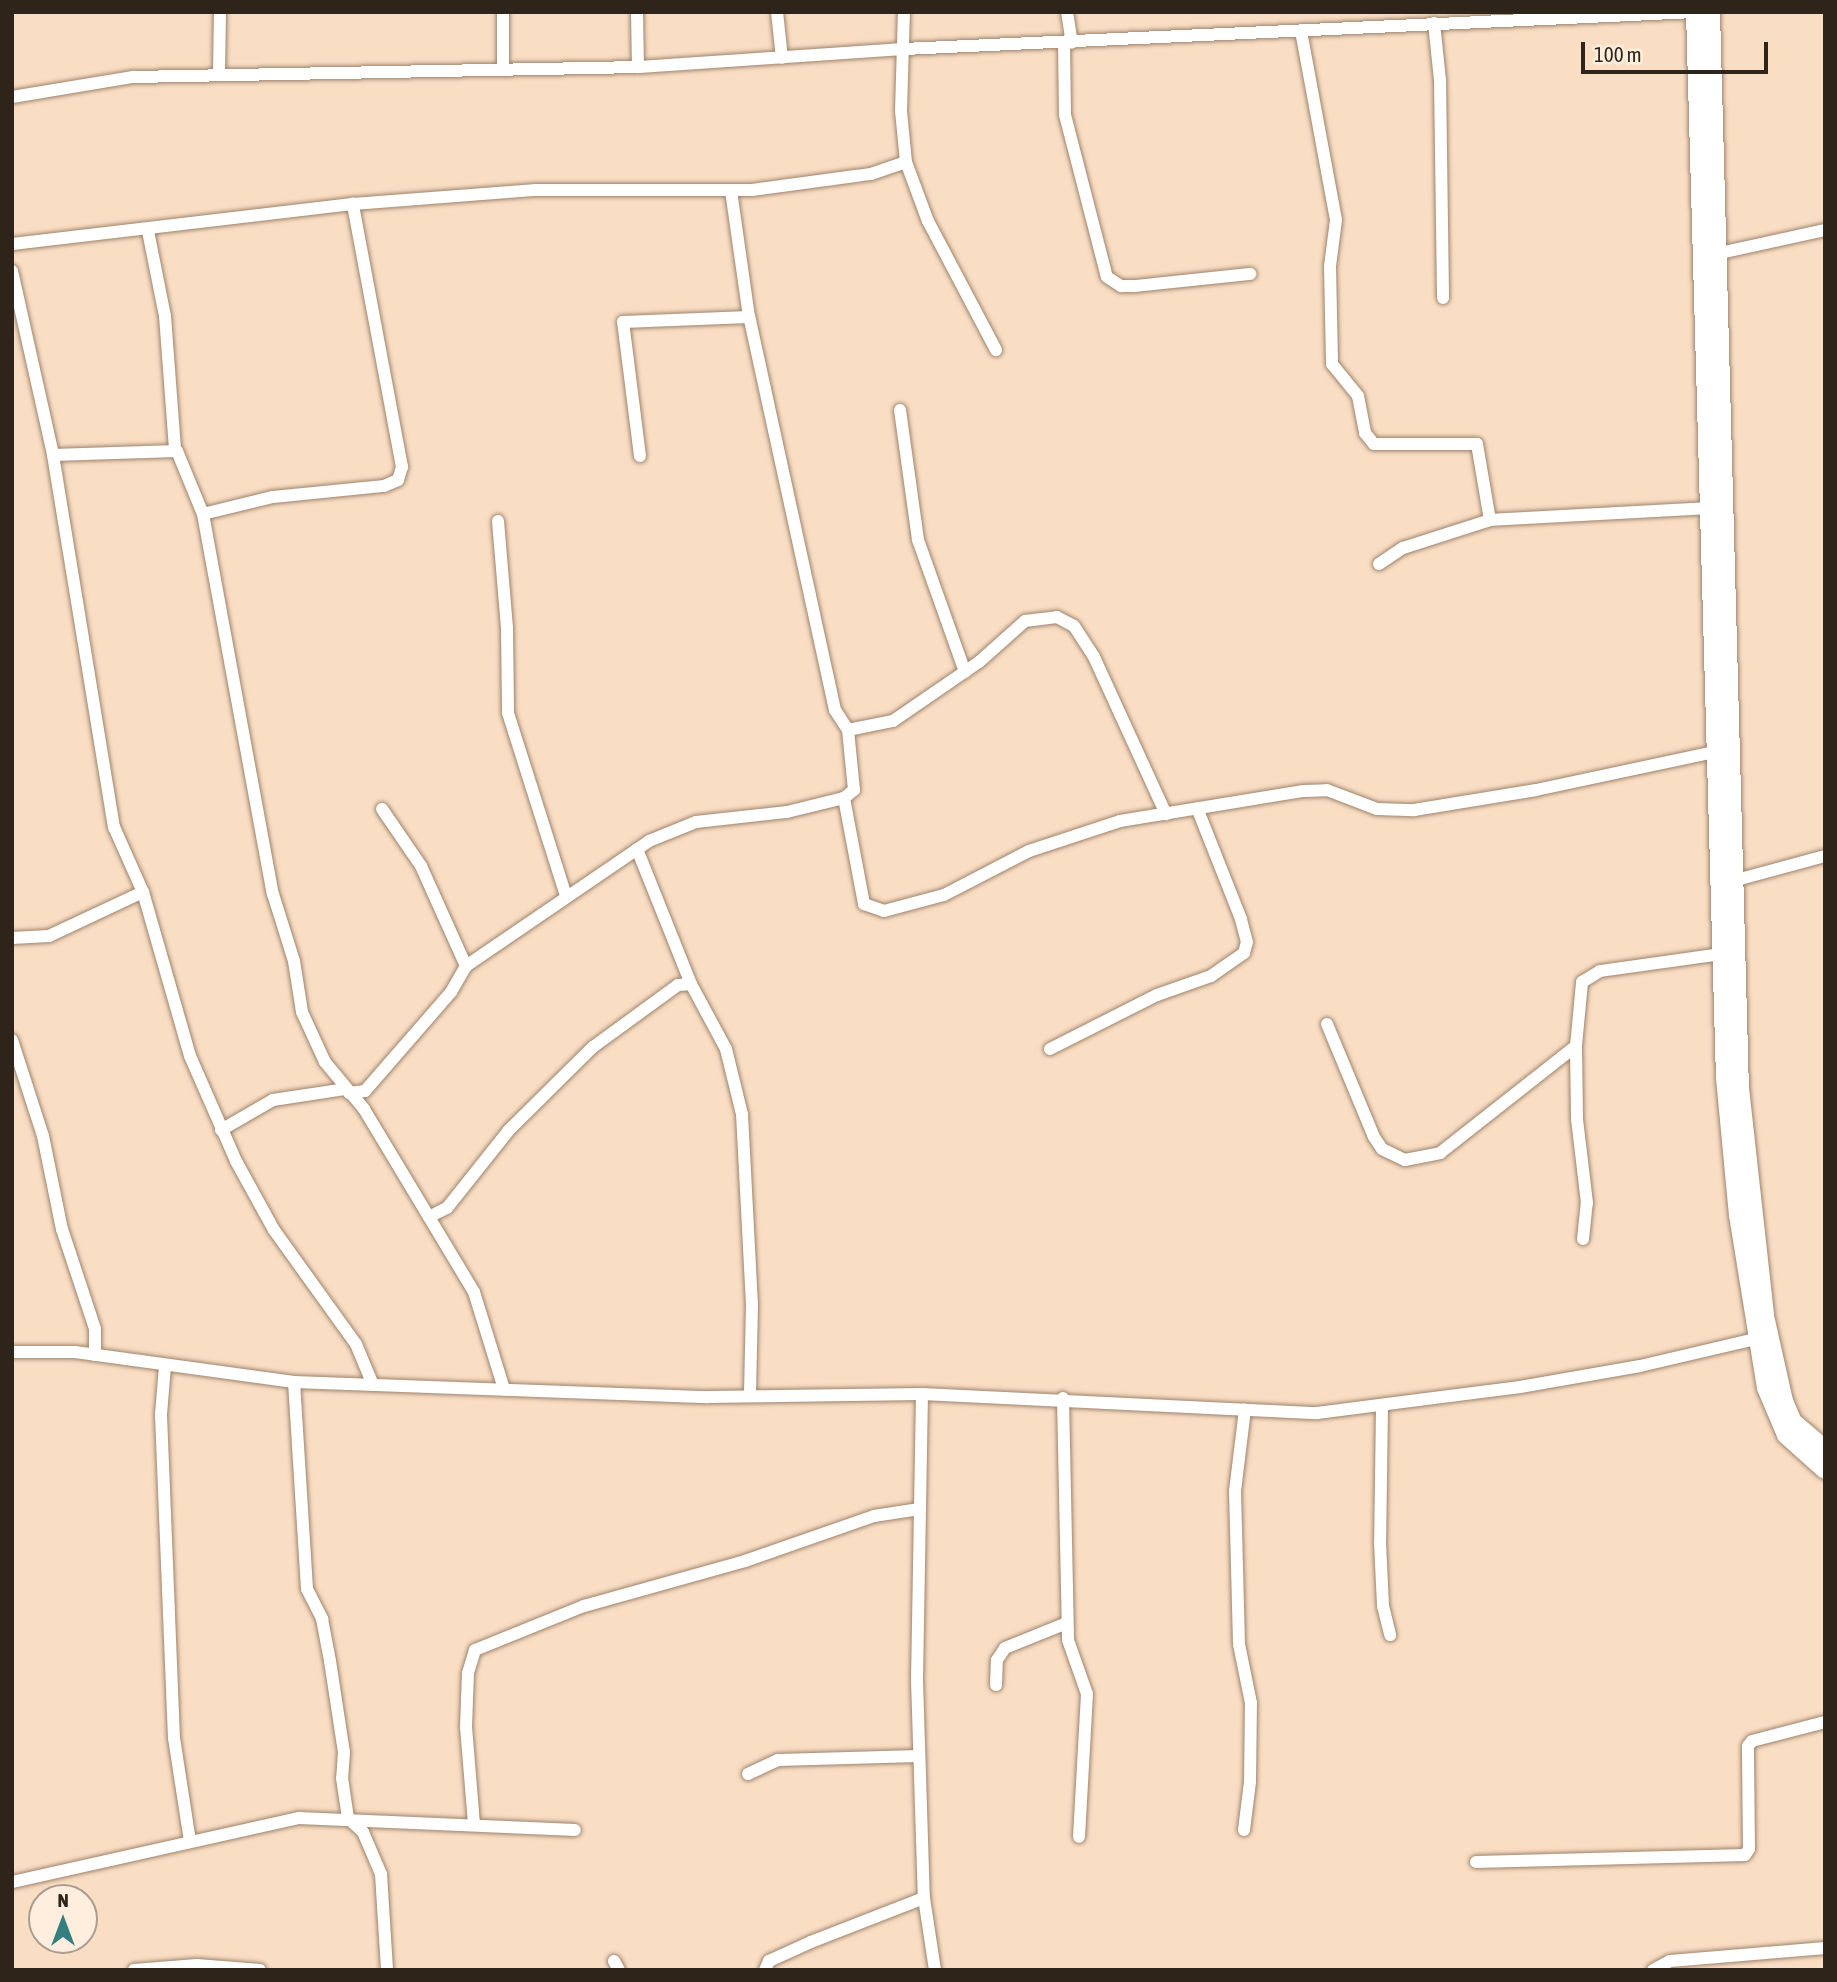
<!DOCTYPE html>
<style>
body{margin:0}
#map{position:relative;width:1837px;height:1982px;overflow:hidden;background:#fadec4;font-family:"Asap Condensed",sans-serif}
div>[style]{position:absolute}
.roads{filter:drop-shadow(0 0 2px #9e846c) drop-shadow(0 0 2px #9e846c)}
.minor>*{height:12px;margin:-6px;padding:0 6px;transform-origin:6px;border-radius:6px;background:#fff}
.secondary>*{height:18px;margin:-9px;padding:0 9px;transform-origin:9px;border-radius:9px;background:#fff}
span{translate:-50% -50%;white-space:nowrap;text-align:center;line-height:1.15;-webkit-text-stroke:6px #ffeede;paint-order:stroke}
.frame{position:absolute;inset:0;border:14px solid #2e241a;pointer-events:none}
.north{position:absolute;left:28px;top:1884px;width:70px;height:70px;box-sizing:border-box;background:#ffeede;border:2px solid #ab9d90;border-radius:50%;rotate:0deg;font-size:19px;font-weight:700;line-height:28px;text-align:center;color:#2e241a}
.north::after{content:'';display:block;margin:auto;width:24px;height:32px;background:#367f81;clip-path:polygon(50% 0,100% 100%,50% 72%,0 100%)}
.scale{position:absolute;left:1581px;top:42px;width:187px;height:32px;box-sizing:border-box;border:4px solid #2e241a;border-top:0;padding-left:9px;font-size:21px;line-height:24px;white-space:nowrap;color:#2e241a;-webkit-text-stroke:5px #ffeede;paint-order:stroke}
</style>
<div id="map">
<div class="roads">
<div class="minor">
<div style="left:503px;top:12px;width:56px;rotate:90deg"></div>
<div style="left:637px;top:12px;width:55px;rotate:89deg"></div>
<div style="left:777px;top:12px;width:46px;rotate:83.8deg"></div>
<div style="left:1067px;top:12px;width:31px;rotate:81deg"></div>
<div style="left:1434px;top:23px;width:57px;rotate:84deg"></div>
<div style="left:1440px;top:80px;width:218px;rotate:89.2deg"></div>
<div style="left:1301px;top:31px;width:192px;rotate:79.5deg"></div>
<div style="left:1336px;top:220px;width:46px;rotate:97.4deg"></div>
<div style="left:1330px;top:266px;width:98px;rotate:88.8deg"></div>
<div style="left:1332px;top:364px;width:41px;rotate:50.9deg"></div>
<div style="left:1358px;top:396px;width:38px;rotate:79deg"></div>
<div style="left:1365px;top:433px;width:14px;rotate:51deg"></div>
<div style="left:1374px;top:444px;width:103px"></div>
<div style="left:1477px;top:444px;width:77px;rotate:80.3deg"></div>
<div style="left:1064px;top:43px;width:72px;rotate:89.2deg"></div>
<div style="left:1065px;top:115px;width:167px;rotate:75.5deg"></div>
<div style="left:1107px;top:277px;width:17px;rotate:33deg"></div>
<div style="left:1121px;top:286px;width:14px"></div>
<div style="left:1135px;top:286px;width:116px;rotate:-6deg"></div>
<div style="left:219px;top:74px;width:62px;rotate:-89.1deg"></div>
<div style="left:12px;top:97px;width:123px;rotate:-9.4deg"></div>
<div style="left:133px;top:77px;width:505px;rotate:-1.13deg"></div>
<div style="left:638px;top:67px;width:267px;rotate:-3.9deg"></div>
<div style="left:904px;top:49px;width:792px;rotate:-2.68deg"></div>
<div style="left:906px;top:162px;width:63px;rotate:69.6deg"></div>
<div style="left:928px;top:221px;width:146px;rotate:62.2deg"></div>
<div style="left:148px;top:231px;width:87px;rotate:78.7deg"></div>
<div style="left:165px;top:316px;width:134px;rotate:85.7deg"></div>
<div style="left:12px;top:244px;width:343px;rotate:-6.7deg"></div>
<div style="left:353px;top:204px;width:184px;rotate:-4.4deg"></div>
<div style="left:536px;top:190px;width:216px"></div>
<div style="left:752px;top:190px;width:120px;rotate:-7.7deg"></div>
<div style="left:871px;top:174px;width:37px;rotate:-19deg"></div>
<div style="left:906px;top:162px;width:51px;rotate:-95.6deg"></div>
<div style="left:901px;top:111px;width:99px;rotate:-88.3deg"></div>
<div style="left:1715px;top:254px;width:113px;rotate:-12.3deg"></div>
<div style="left:12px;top:271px;width:189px;rotate:77.4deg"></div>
<div style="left:53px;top:455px;width:377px;rotate:80.7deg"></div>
<div style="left:114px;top:827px;width:71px;rotate:66deg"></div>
<div style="left:143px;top:892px;width:171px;rotate:74deg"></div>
<div style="left:190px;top:1056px;width:115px;rotate:66.3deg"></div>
<div style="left:236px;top:1161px;width:79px;rotate:61.2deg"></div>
<div style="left:274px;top:1230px;width:140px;rotate:54.3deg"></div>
<div style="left:356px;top:1344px;width:44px;rotate:67.5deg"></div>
<div style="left:900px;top:410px;width:131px;rotate:82.1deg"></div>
<div style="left:918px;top:540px;width:140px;rotate:70.4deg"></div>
<div style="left:53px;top:455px;width:124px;rotate:-1.8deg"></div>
<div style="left:177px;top:451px;width:68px;rotate:67.6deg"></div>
<div style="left:203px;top:514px;width:72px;rotate:-13.7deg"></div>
<div style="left:273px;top:497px;width:112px;rotate:-5.7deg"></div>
<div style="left:384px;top:486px;width:15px;rotate:-23deg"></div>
<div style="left:398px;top:480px;width:14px;rotate:-73deg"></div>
<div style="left:402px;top:467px;width:268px;rotate:-100.6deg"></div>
<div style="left:640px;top:456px;width:135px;rotate:-97.2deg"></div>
<div style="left:623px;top:322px;width:126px;rotate:-2.3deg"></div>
<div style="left:203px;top:514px;width:386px;rotate:79.6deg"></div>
<div style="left:273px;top:894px;width:70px;rotate:72.6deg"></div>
<div style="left:294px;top:961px;width:52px;rotate:81.1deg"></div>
<div style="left:302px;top:1012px;width:55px;rotate:65.3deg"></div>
<div style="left:325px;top:1062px;width:61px;rotate:50.3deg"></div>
<div style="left:364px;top:1109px;width:214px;rotate:59deg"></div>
<div style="left:474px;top:1292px;width:102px;rotate:72.8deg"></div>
<div style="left:498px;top:521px;width:107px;rotate:85.2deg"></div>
<div style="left:507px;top:628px;width:85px;rotate:89.3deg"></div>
<div style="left:508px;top:713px;width:192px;rotate:72.4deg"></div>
<div style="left:1379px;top:564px;width:29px;rotate:-34deg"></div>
<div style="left:1403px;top:548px;width:91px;rotate:-17.8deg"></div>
<div style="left:1490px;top:520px;width:219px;rotate:-3.1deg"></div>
<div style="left:848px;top:730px;width:46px;rotate:-11.3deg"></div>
<div style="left:893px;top:721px;width:104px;rotate:-34.5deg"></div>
<div style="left:979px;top:662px;width:62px;rotate:-41.7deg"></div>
<div style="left:1025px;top:621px;width:32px;rotate:-7deg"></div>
<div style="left:1057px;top:617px;width:19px;rotate:28deg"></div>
<div style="left:1074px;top:626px;width:37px;rotate:57deg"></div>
<div style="left:1094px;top:657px;width:173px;rotate:65.4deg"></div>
<div style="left:844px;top:798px;width:108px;rotate:79.3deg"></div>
<div style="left:864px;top:904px;width:21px;rotate:19deg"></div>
<div style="left:884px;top:911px;width:62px;rotate:-14.9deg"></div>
<div style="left:944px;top:895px;width:96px;rotate:-27.4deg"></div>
<div style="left:1029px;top:851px;width:96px;rotate:-18.2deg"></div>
<div style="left:1120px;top:821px;width:186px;rotate:-9.3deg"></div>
<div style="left:1304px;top:791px;width:23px;rotate:-2deg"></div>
<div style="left:1327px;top:790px;width:53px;rotate:20.8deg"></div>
<div style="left:1377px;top:809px;width:37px;rotate:2deg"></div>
<div style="left:1414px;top:810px;width:124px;rotate:-9.3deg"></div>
<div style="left:1536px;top:790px;width:183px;rotate:-12deg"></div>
<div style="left:382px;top:809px;width:69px;rotate:55.6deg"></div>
<div style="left:421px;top:866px;width:110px;rotate:65.8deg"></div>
<div style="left:637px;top:849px;width:145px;rotate:68.2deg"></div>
<div style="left:1733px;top:881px;width:95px;rotate:-15.2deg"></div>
<div style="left:12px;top:938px;width:37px;rotate:-3deg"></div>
<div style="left:49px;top:936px;width:104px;rotate:-25.1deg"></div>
<div style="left:1327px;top:1024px;width:122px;rotate:67.4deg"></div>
<div style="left:1374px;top:1137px;width:14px;rotate:56deg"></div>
<div style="left:1382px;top:1149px;width:25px;rotate:26deg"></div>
<div style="left:1405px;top:1160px;width:36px;rotate:-11deg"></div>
<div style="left:1440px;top:1153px;width:173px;rotate:-38.2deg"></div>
<div style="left:12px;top:1040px;width:101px;rotate:72.1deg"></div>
<div style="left:43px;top:1136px;width:95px;rotate:78.5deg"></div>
<div style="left:62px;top:1229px;width:105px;rotate:71.7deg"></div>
<div style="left:95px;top:1329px;width:26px;rotate:90deg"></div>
<div style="left:1050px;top:1049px;width:120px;rotate:-26.8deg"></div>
<div style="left:1157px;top:995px;width:57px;rotate:-19.4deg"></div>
<div style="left:1211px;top:976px;width:40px;rotate:-34.9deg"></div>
<div style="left:1244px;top:953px;width:11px;rotate:-75deg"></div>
<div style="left:1247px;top:942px;width:24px;rotate:-105deg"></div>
<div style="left:1241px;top:919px;width:119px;rotate:-111.6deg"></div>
<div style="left:349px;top:1093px;width:16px;rotate:-7deg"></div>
<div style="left:365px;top:1091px;width:131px;rotate:-49deg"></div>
<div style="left:451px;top:992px;width:30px;rotate:-60deg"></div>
<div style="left:466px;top:966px;width:222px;rotate:-34.3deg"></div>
<div style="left:649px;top:841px;width:51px;rotate:-22deg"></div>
<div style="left:696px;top:822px;width:92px;rotate:-6.3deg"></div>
<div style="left:787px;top:812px;width:59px;rotate:-13.8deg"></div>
<div style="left:844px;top:798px;width:13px;rotate:-39deg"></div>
<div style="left:854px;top:790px;width:60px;rotate:-95.7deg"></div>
<div style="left:848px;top:730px;width:24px;rotate:-123deg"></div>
<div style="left:835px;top:710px;width:402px;rotate:-102.3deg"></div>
<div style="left:749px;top:317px;width:128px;rotate:-98.1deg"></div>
<div style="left:221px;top:1130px;width:60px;rotate:-30deg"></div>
<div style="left:273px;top:1100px;width:74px;rotate:-8.6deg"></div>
<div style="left:429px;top:1217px;width:20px;rotate:-27deg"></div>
<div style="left:447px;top:1208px;width:100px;rotate:-51.5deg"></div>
<div style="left:509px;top:1130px;width:118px;rotate:-44.7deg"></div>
<div style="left:593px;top:1047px;width:105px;rotate:-36.1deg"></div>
<div style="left:678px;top:985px;width:13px;rotate:-4deg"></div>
<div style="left:691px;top:984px;width:74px;rotate:61.7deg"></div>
<div style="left:726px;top:1049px;width:67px;rotate:76.2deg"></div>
<div style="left:742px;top:1114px;width:191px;rotate:87deg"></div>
<div style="left:752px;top:1305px;width:91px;rotate:91.3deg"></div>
<div style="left:1583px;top:1239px;width:36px;rotate:-84deg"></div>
<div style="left:1587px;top:1203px;width:85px;rotate:-96.8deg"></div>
<div style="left:1577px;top:1119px;width:73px;rotate:-90.8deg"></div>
<div style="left:1576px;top:1046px;width:64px;rotate:-84.6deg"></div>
<div style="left:1582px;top:982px;width:21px;rotate:-31deg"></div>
<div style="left:1600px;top:971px;width:122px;rotate:-8deg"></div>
<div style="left:12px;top:1352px;width:63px"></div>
<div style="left:75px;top:1352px;width:221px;rotate:7.8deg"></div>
<div style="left:294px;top:1382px;width:414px;rotate:2.1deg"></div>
<div style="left:708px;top:1397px;width:214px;rotate:-0.8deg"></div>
<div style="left:922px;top:1394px;width:395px;rotate:2.8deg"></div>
<div style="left:1317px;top:1413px;width:205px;rotate:-7.3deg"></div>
<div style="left:1520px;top:1387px;width:122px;rotate:-9.9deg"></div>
<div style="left:1640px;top:1366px;width:118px;rotate:-13.2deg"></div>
<div style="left:165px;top:1366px;width:49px;rotate:94.7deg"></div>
<div style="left:161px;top:1415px;width:323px;rotate:87.7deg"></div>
<div style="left:174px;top:1738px;width:104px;rotate:81.2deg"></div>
<div style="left:294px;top:1382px;width:207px;rotate:86.4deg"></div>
<div style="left:307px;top:1589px;width:34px;rotate:63deg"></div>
<div style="left:322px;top:1619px;width:43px;rotate:79.2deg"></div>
<div style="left:330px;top:1661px;width:92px;rotate:81.3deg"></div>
<div style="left:344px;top:1752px;width:26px;rotate:94deg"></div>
<div style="left:342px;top:1778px;width:40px;rotate:81.5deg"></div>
<div style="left:348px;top:1818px;width:21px;rotate:43deg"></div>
<div style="left:363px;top:1832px;width:46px;rotate:66.8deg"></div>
<div style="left:381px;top:1874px;width:96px;rotate:86.4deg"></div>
<div style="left:922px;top:1394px;width:286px;rotate:91deg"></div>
<div style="left:917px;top:1680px;width:218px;rotate:88.2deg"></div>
<div style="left:924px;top:1898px;width:73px;rotate:81.3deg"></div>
<div style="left:1063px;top:1398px;width:242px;rotate:88.8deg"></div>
<div style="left:1068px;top:1640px;width:57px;rotate:70.6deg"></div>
<div style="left:1087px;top:1694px;width:143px;rotate:93.2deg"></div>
<div style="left:1382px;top:1407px;width:135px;rotate:90.8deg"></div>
<div style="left:1380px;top:1542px;width:64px;rotate:87.3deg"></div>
<div style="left:1383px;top:1606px;width:30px;rotate:76deg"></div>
<div style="left:996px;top:1685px;width:25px;rotate:-88deg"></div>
<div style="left:997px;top:1660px;width:14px;rotate:-56deg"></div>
<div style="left:1005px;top:1648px;width:67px;rotate:-22deg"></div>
<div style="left:748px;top:1774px;width:33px;rotate:-25deg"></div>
<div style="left:778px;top:1760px;width:141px;rotate:-1.6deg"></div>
<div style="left:474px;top:1824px;width:97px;rotate:-94.7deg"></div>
<div style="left:466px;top:1727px;width:54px;rotate:-87.9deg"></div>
<div style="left:468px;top:1673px;width:24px;rotate:-73deg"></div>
<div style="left:475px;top:1650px;width:118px;rotate:-22deg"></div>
<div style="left:584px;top:1606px;width:167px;rotate:-15.6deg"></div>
<div style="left:745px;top:1561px;width:137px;rotate:-19.2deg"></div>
<div style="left:874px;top:1516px;width:46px;rotate:-8.8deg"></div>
<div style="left:1244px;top:1830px;width:48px;rotate:-82.9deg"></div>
<div style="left:1250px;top:1782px;width:79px;rotate:-89.3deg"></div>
<div style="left:1251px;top:1703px;width:60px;rotate:-101.5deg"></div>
<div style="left:1239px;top:1644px;width:153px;rotate:-91.5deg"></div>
<div style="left:1235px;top:1491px;width:82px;rotate:-83deg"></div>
<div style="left:1476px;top:1862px;width:269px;rotate:-1.5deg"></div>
<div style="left:1745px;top:1855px;width:7px;rotate:-56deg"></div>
<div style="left:1749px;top:1849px;width:103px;rotate:-90.6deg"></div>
<div style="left:1748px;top:1746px;width:6px;rotate:-51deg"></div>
<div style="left:1752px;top:1741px;width:75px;rotate:-14.6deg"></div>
<div style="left:12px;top:1882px;width:294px;rotate:-12.6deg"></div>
<div style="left:299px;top:1818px;width:276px;rotate:2.5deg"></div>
<div style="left:614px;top:1961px;width:10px;rotate:61deg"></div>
<div style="left:134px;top:1970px;width:63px;rotate:-4.5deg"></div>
<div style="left:197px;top:1965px;width:63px;rotate:4.5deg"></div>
<div style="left:765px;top:1970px;width:10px;rotate:-66deg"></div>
<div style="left:769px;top:1961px;width:46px;rotate:-24.3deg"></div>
<div style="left:811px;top:1942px;width:121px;rotate:-21.3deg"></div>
<div style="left:1653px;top:1970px;width:19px;rotate:-28deg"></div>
<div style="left:1670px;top:1961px;width:156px;rotate:-4.8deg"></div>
</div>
<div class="secondary">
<div style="left:1695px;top:12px;width:1066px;rotate:88.39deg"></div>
<div style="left:1725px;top:1078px;width:138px;rotate:84.6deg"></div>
<div style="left:1738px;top:1215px;width:175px;rotate:80.8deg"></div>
<div style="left:1766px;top:1388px;width:51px;rotate:66.9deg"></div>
<div style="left:1786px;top:1435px;width:52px;rotate:41.9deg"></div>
<div style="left:1711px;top:12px;width:1076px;rotate:88.46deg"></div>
<div style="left:1740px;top:1088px;width:229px;rotate:83.7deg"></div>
<div style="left:1765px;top:1316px;width:87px;rotate:77.4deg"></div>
<div style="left:1784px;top:1401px;width:23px;rotate:67deg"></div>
<div style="left:1793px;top:1422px;width:42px;rotate:40.2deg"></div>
</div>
</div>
<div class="frame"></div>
<div class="north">N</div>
<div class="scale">100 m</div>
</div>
